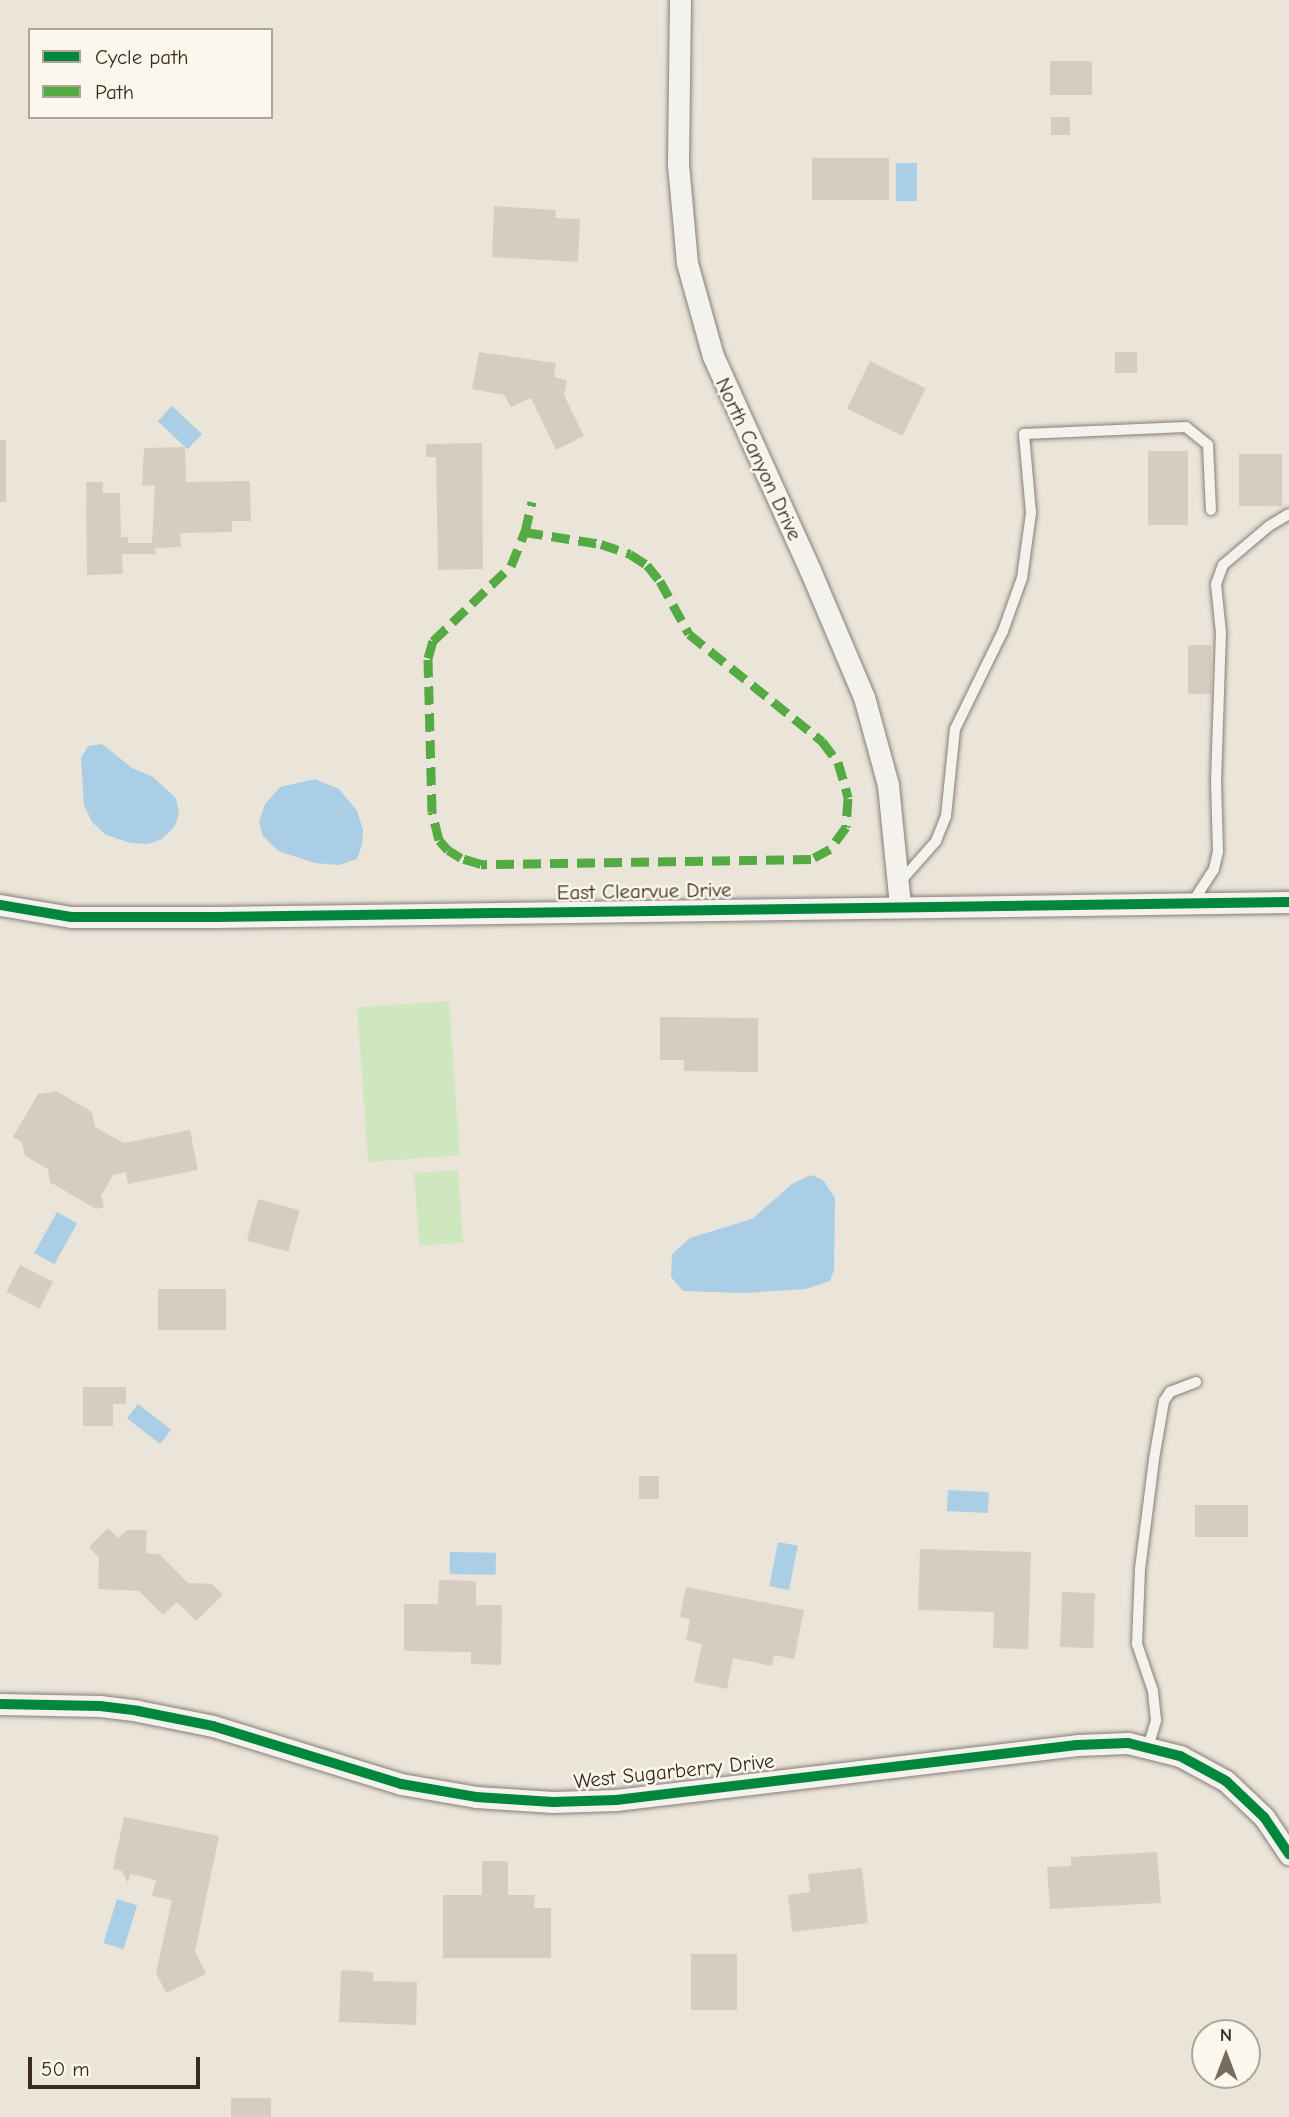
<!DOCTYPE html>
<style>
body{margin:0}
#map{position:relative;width:1289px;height:2117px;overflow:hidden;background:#eae4d9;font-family:"Comic Neue",sans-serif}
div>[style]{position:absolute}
.green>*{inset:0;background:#cfe7bf;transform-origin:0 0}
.water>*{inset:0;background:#a9cee6;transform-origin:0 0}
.building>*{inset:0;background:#d6cdc0;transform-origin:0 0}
.roads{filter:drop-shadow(0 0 2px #857f77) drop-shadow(0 0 2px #857f77)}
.lane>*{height:10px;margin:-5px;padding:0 5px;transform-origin:5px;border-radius:5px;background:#f4f2ed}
.street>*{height:21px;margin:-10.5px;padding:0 10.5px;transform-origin:10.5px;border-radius:10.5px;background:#f4f2ed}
.quiet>*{height:9px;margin-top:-4.5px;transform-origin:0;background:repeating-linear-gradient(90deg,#55ab43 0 18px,transparent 0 27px)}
.cycleway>*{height:10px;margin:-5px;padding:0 5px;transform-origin:5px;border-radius:5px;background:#00873e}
span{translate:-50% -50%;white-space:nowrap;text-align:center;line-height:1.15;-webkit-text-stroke:5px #fbf7ec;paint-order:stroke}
.street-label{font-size:21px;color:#3b2a1e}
.legend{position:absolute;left:28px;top:28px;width:245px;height:91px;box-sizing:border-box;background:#fbf7ec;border:2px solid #aea59a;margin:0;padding:9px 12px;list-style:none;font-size:21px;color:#3b2a1e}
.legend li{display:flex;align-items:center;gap:14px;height:35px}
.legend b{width:35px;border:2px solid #aea59a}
.north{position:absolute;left:1191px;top:2019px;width:70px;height:70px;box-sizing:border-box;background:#fbf7ec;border:2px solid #aea59a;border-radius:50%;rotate:0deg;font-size:19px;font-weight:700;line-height:28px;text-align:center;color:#3b2a1e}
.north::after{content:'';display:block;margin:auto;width:24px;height:32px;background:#786b5f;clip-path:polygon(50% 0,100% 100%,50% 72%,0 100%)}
.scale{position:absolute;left:28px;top:2057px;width:172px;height:32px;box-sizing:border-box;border:4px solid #3b2a1e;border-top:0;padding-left:9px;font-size:21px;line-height:24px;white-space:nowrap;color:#3b2a1e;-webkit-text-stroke:5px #fbf7ec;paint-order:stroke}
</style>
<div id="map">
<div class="green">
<div style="left:449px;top:1001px;width:155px;height:92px;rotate:86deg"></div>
<div style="left:458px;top:1170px;width:73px;height:44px;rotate:86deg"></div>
</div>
<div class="water">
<div style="left:896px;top:163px;width:21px;height:38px"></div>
<div style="left:172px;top:406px;width:41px;height:21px;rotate:43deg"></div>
<div style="clip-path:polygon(102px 744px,132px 768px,153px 777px,176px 798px,179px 813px,175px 826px,162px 839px,148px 844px,131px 843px,106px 835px,92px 822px,84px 805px,81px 758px,88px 746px)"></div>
<div style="clip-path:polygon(315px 779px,339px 789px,357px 811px,363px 830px,362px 845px,357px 859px,339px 865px,315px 863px,278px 851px,263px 836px,259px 822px,265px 804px,280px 787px)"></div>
<div style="clip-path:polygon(811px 1175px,823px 1180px,835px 1198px,834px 1270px,830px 1281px,806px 1289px,744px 1293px,683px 1291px,671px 1277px,672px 1254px,690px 1238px,752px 1219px,792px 1184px)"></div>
<div style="left:57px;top:1212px;width:23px;height:47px;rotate:29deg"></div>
<div style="left:138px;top:1404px;width:42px;height:18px;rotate:38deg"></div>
<div style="left:948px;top:1490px;width:41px;height:21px;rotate:3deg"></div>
<div style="left:778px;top:1542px;width:20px;height:45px;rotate:11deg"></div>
<div style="left:450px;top:1552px;width:46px;height:22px;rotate:1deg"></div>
<div style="left:117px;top:1899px;width:21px;height:46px;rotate:17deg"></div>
</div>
<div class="building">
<div style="left:1050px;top:61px;width:42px;height:34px"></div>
<div style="left:1051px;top:117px;width:19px;height:18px"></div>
<div style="left:812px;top:158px;width:77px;height:42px"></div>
<div style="clip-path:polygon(494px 206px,556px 210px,555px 218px,580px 219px,578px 262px,492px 257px)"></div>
<div style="clip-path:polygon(479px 352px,556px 363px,554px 377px,567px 380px,564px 395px,584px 436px,556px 450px,531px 398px,511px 407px,504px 395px,472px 389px)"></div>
<div style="left:1115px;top:352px;width:22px;height:21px"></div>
<div style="left:870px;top:361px;width:62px;height:53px;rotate:26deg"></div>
<div style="left:0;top:440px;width:6px;height:62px"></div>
<div style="clip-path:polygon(482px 443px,483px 569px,438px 570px,436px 457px,426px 457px,426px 444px)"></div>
<div style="clip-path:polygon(185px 447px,186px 482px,250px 481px,251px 521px,232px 521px,232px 532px,180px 533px,181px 547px,155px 548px,156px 554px,122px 554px,123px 574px,87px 575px,86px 482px,103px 482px,103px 493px,120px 493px,121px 537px,128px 537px,128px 543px,152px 543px,155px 485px,142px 486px,144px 448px)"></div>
<div style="left:1148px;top:451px;width:40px;height:74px"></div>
<div style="left:1239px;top:454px;width:43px;height:52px"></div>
<div style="left:1188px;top:645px;width:23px;height:49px"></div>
<div style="clip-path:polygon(660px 1017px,758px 1018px,758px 1072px,684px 1071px,684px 1060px,660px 1060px)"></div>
<div style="clip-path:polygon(56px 1091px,92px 1112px,95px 1127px,124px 1143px,190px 1130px,198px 1170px,128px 1184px,126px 1172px,113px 1175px,101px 1196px,104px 1207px,96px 1209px,50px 1182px,48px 1169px,25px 1156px,22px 1142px,13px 1137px,38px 1094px)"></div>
<div style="left:258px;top:1199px;width:43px;height:43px;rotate:15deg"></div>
<div style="left:20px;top:1265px;width:37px;height:30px;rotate:27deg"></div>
<div style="left:158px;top:1289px;width:68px;height:41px"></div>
<div style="clip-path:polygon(83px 1387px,126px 1387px,126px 1404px,113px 1404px,113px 1426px,83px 1426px)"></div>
<div style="left:639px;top:1476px;width:20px;height:23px"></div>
<div style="left:1195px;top:1505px;width:53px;height:32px"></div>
<div style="clip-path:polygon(108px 1528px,118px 1538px,127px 1530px,147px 1530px,146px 1553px,159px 1554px,188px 1583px,212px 1584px,223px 1595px,196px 1621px,177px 1602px,163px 1615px,139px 1591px,98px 1589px,99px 1558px,89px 1547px)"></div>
<div style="clip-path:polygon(920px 1549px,1031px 1552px,1028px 1649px,993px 1648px,994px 1612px,918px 1610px)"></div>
<div style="clip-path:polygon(439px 1580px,476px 1581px,476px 1605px,502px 1605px,501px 1665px,471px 1664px,471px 1652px,404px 1651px,404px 1604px,438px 1604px)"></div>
<div style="clip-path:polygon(686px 1587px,804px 1610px,794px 1659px,774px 1655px,772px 1666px,733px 1658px,727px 1689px,694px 1682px,702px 1644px,686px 1640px,690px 1619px,680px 1617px)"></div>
<div style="left:1062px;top:1592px;width:33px;height:55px;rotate:2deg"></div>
<div style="clip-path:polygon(124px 1817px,219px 1836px,195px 1951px,206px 1974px,166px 1993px,156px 1973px,172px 1900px,152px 1896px,156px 1880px,130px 1874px,128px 1883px,122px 1871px,113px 1869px)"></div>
<div style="clip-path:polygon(1157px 1852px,1161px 1903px,1050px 1909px,1047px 1867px,1071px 1866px,1071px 1857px)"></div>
<div style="clip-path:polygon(482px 1861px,508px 1861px,508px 1895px,535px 1895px,534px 1908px,551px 1908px,551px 1958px,443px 1958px,443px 1895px,482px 1895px)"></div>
<div style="clip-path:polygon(862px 1868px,868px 1923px,792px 1932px,788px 1895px,810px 1892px,808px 1874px)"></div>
<div style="left:691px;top:1954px;width:46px;height:56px"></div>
<div style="clip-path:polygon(341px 1970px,373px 1972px,373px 1981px,417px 1982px,416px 2025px,339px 2022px)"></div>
<div style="left:231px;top:2098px;width:40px;height:19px"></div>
</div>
<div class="roads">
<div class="lane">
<div style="left:900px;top:882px;width:55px;rotate:-48.7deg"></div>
<div style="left:936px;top:841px;width:27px;rotate:-68deg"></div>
<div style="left:946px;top:816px;width:87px;rotate:-84.1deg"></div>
<div style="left:955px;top:729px;width:109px;rotate:-63.9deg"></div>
<div style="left:1003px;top:631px;width:56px;rotate:-70.3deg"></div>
<div style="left:1022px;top:578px;width:66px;rotate:-82.1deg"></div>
<div style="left:1031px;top:513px;width:79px;rotate:-95.1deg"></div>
<div style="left:1024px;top:434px;width:162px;rotate:-2.5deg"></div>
<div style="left:1186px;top:427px;width:28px;rotate:39deg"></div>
<div style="left:1208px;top:445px;width:65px;rotate:87.4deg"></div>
<div style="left:1192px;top:903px;width:40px;rotate:-57.1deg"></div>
<div style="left:1214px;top:869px;width:17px;rotate:-77deg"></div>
<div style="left:1218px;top:852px;width:70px;rotate:-91.6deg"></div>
<div style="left:1216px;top:782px;width:149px;rotate:-88.1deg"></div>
<div style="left:1221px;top:633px;width:49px;rotate:-95.8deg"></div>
<div style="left:1216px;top:584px;width:20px;rotate:-70deg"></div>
<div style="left:1223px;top:565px;width:60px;rotate:-40.3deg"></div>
<div style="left:1269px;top:526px;width:23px;rotate:-31deg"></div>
<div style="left:1148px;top:1747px;width:28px;rotate:-73deg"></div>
<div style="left:1156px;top:1720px;width:29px;rotate:-96deg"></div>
<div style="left:1153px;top:1691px;width:50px;rotate:-108.8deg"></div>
<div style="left:1137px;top:1644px;width:75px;rotate:-87.7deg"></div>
<div style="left:1140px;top:1569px;width:111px;rotate:-82.7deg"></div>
<div style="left:1154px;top:1459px;width:59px;rotate:-80.2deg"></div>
<div style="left:1164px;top:1401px;width:11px;rotate:-56deg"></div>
<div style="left:1170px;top:1392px;width:28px;rotate:-21deg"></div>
</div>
<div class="street">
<div style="left:680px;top:0;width:164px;rotate:90.7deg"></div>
<div style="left:678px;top:164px;width:99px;rotate:84.8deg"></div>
<div style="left:687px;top:263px;width:97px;rotate:74.4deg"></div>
<div style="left:713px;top:356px;width:235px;rotate:65.6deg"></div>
<div style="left:810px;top:570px;width:138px;rotate:67deg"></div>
<div style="left:864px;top:697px;width:91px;rotate:74.7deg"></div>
<div style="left:888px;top:785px;width:121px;rotate:84.3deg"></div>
<div style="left:0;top:905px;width:72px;rotate:9.6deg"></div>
<div style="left:71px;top:917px;width:145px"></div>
<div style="left:216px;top:917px;width:1073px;rotate:-0.8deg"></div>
<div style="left:0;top:1704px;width:100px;rotate:1.1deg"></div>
<div style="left:100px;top:1706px;width:38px;rotate:7deg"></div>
<div style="left:138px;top:1711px;width:76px;rotate:11.3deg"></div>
<div style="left:213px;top:1726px;width:197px;rotate:17.1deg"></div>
<div style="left:401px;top:1784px;width:76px;rotate:9.8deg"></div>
<div style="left:476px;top:1797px;width:77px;rotate:3.7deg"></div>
<div style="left:553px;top:1802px;width:63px;rotate:-1.8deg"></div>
<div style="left:616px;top:1800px;width:464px;rotate:-6.8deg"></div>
<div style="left:1077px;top:1745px;width:51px;rotate:-2.2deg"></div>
<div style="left:1128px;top:1743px;width:54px;rotate:14deg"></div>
<div style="left:1180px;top:1756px;width:52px;rotate:28.5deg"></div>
<div style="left:1226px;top:1781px;width:52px;rotate:43.5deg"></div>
<div style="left:1264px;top:1817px;width:45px;rotate:56deg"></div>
</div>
</div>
<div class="quiet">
<div style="left:525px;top:532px;width:77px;rotate:9deg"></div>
<div style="left:601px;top:544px;width:31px;rotate:19deg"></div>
<div style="left:630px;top:554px;width:20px;rotate:33deg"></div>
<div style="left:647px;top:565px;width:21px;rotate:51deg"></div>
<div style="left:660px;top:581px;width:60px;rotate:61.3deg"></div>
<div style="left:689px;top:634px;width:171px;rotate:38.8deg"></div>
<div style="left:822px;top:741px;width:26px;rotate:53deg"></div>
<div style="left:838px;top:762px;width:37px;rotate:74deg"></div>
<div style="left:848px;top:798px;width:29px;rotate:94deg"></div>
<div style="left:846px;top:827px;width:27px;rotate:126deg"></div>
<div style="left:830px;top:849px;width:21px;rotate:152deg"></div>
<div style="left:811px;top:859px;width:330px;rotate:179.1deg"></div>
<div style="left:481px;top:864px;width:21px;rotate:-163deg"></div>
<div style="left:461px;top:858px;width:15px;rotate:-148deg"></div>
<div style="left:448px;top:850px;width:13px;rotate:-132deg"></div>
<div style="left:439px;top:840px;width:29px;rotate:-104deg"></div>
<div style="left:432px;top:812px;width:154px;rotate:-91.5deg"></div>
<div style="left:428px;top:658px;width:18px;rotate:-74deg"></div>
<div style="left:433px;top:641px;width:108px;rotate:-43.9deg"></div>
<div style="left:511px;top:566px;width:37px;rotate:-68deg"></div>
<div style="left:525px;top:532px;width:31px;rotate:-77deg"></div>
</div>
<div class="cycleway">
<div style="left:0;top:905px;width:72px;rotate:9.6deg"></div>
<div style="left:71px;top:917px;width:145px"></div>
<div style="left:216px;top:917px;width:1073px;rotate:-0.8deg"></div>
<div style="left:0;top:1704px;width:100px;rotate:1.1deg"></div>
<div style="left:100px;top:1706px;width:38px;rotate:7deg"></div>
<div style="left:138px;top:1711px;width:76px;rotate:11.3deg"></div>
<div style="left:213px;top:1726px;width:197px;rotate:17.1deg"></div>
<div style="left:401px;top:1784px;width:76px;rotate:9.8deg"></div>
<div style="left:476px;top:1797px;width:77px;rotate:3.7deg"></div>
<div style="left:553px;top:1802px;width:63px;rotate:-1.8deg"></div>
<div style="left:616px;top:1800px;width:464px;rotate:-6.8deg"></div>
<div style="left:1077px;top:1745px;width:51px;rotate:-2.2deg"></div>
<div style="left:1128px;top:1743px;width:54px;rotate:14deg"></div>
<div style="left:1180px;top:1756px;width:52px;rotate:28.5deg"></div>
<div style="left:1226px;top:1781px;width:52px;rotate:43.5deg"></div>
<div style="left:1264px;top:1817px;width:45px;rotate:56deg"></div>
</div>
<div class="street-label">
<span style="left:759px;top:459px;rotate:65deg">North Canyon Drive</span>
<span style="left:644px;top:891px;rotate:-1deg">East Clearvue Drive</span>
<span style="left:674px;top:1771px;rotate:-6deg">West Sugarberry Drive</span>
</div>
<ul class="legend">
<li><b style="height:9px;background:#00873e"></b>Cycle path</li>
<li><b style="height:9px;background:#55ab43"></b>Path</li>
</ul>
<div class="north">N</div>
<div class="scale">50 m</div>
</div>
